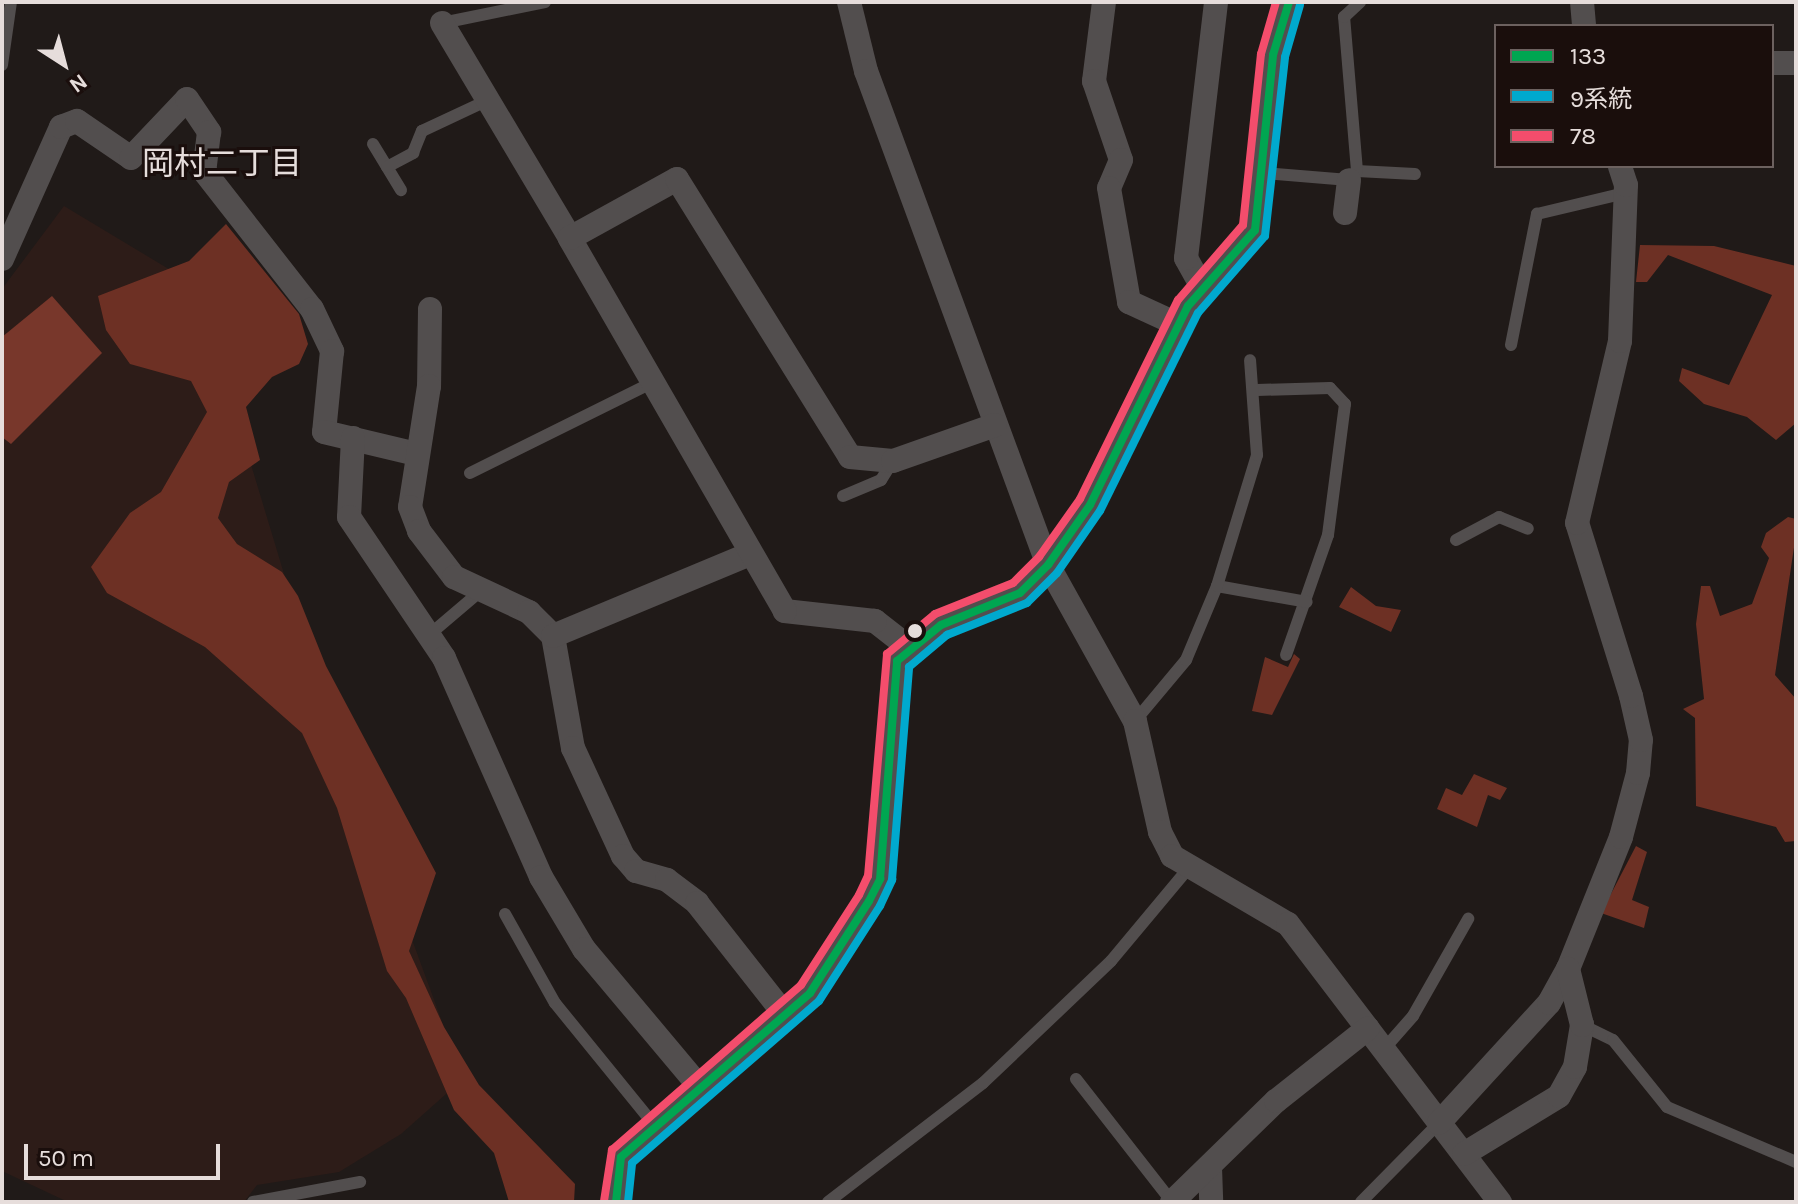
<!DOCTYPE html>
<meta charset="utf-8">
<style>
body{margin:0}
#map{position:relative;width:1798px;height:1204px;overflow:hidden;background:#201a18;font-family:Karla,"Noto Sans JP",sans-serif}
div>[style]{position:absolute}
.built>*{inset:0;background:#2d1c18}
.forest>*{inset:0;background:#6d3024}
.water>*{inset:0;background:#78372b}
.lane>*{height:12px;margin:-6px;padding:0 6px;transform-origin:6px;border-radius:6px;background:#524e4e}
.street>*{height:24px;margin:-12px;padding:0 12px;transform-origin:12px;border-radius:12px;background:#524e4e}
.bus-1>*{height:8px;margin:-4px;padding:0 4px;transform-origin:4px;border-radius:4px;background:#00a651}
.bus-2>*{height:8px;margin:-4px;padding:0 4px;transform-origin:4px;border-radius:4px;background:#00a9ce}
.bus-3>*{height:8px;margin:-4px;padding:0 4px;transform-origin:4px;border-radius:4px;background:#f44d6c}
.dots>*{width:22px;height:22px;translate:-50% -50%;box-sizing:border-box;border:4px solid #1a0e0c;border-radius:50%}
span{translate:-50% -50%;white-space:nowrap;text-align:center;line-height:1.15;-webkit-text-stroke:6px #1a0e0c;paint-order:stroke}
.neighbourhood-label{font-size:32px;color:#e6dddb}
.frame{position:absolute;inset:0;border:4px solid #e6dddb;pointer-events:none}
.legend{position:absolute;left:1494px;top:24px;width:280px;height:144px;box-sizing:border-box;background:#1a0e0c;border:2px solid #6c615f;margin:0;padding:10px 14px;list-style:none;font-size:24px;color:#e6dddb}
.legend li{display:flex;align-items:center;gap:16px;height:40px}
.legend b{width:40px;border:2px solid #6c615f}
.north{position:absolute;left:24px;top:24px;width:80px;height:80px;-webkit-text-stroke:6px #1a0e0c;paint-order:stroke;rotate:144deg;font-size:22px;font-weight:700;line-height:32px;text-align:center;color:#e6dddb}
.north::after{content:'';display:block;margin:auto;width:28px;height:36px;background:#e6dddb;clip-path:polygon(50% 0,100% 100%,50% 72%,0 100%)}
.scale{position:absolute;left:24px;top:1144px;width:196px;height:36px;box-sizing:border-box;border:4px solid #e6dddb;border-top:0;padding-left:10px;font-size:24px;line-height:28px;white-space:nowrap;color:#e6dddb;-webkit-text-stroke:6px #1a0e0c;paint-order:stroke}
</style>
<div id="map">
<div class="built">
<div style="clip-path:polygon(64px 206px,197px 286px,311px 663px,463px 1079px,401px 1134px,339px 1172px,257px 1185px,244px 1202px,68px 1202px,2px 1171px,2px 289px)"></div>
</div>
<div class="forest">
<div style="clip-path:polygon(226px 224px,299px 314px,308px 344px,299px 364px,272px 377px,246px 407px,260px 460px,229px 482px,218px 518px,237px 544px,282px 572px,298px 596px,326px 666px,436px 873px,409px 951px,444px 1027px,479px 1085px,575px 1184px,574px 1202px,509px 1202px,494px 1153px,454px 1110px,406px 998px,387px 971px,337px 808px,302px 733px,205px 647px,107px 593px,91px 567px,130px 513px,161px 492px,207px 412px,191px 381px,130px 364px,106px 330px,98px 296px,189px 261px)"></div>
<div style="clip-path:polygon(1640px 245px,1714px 246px,1796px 266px,1796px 423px,1776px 440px,1747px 417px,1704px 404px,1679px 381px,1682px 368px,1729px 385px,1772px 295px,1668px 255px,1647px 282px,1636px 282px)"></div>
<div style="clip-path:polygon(1788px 517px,1796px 519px,1796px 534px,1775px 675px,1796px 699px,1796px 841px,1785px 842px,1776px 827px,1696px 806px,1695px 718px,1683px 709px,1704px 699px,1696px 624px,1701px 586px,1710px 586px,1720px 616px,1752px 604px,1769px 558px,1761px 547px,1766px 533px)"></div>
<div style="clip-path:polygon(1351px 587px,1376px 606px,1401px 610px,1391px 632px,1339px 607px)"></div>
<div style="clip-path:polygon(1294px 654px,1300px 659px,1272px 715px,1252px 711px,1265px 657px,1288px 667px)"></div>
<div style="clip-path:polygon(1474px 774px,1507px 788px,1500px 800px,1488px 795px,1477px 827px,1437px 809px,1446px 788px,1462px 795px)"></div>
<div style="clip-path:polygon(1636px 846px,1647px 852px,1632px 900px,1649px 907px,1644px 928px,1601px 913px)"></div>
</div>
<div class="water">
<div style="clip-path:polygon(52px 296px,102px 353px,11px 444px,2px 437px,2px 337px)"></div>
</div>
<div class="lane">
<div style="left:442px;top:23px;width:105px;rotate:-11.5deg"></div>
<div style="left:2px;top:65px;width:64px;rotate:-81.9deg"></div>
<div style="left:373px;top:144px;width:54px;rotate:58.7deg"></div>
<div style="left:387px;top:167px;width:30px;rotate:-28deg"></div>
<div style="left:413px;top:153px;width:24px;rotate:-68deg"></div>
<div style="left:422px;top:131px;width:71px;rotate:-25.1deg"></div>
<div style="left:1357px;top:171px;width:58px;rotate:3deg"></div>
<div style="left:1264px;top:173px;width:85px;rotate:4.7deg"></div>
<div style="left:1349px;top:180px;width:12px;rotate:-48deg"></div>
<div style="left:1357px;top:171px;width:155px;rotate:-94.8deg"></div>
<div style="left:1344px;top:17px;width:22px;rotate:-43deg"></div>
<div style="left:1511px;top:345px;width:134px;rotate:-78.8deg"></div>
<div style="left:1537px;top:214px;width:90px;rotate:-13.4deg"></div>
<div style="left:1257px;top:390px;width:73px;rotate:-1.6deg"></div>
<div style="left:1330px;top:388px;width:22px;rotate:47deg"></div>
<div style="left:1345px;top:404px;width:132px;rotate:97.4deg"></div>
<div style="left:1328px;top:535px;width:127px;rotate:109.3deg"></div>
<div style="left:470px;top:473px;width:200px;rotate:-26.4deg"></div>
<div style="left:843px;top:496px;width:41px;rotate:-22.8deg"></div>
<div style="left:881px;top:480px;width:22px;rotate:-58deg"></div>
<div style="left:1456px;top:540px;width:49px;rotate:-28.1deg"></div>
<div style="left:1499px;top:517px;width:31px;rotate:22deg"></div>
<div style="left:1217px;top:586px;width:91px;rotate:10.1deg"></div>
<div style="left:429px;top:635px;width:71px;rotate:-40.4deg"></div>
<div style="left:1135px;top:721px;width:80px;rotate:-50.1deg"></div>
<div style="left:1186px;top:660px;width:80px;rotate:-67.3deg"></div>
<div style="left:1217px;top:586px;width:137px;rotate:-73deg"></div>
<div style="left:1257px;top:455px;width:95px;rotate:-94.2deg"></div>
<div style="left:505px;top:914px;width:102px;rotate:60.7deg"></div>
<div style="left:555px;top:1003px;width:157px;rotate:50.9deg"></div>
<div style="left:1582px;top:1025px;width:34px;rotate:26deg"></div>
<div style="left:1613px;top:1040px;width:86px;rotate:51.1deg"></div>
<div style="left:1667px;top:1107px;width:140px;rotate:23.1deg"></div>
<div style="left:1384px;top:1049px;width:44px;rotate:-48.7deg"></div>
<div style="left:1413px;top:1016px;width:112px;rotate:-60.4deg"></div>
<div style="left:1076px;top:1079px;width:156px;rotate:52deg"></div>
<div style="left:253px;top:1202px;width:109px;rotate:-10.6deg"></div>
<div style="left:828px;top:1202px;width:195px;rotate:-37.5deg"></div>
<div style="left:983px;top:1083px;width:177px;rotate:-43.6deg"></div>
<div style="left:1111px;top:961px;width:119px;rotate:-50.1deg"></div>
<div style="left:1361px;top:1202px;width:111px;rotate:-45.4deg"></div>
</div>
<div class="street">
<div style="left:849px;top:2px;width:71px;rotate:76.2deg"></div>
<div style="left:866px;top:71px;width:526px;rotate:69.78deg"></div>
<div style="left:1048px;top:565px;width:179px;rotate:60.9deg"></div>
<div style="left:1135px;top:721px;width:114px;rotate:77.3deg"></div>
<div style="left:1160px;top:832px;width:27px;rotate:63deg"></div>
<div style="left:1172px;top:856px;width:134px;rotate:30.4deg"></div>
<div style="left:1288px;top:924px;width:350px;rotate:52.7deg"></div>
<div style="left:1104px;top:2px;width:80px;rotate:97.2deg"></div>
<div style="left:1094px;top:81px;width:83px;rotate:71.1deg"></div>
<div style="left:1121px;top:160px;width:30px;rotate:113deg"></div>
<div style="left:1109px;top:188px;width:116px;rotate:80deg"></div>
<div style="left:1129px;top:302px;width:55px;rotate:24.7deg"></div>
<div style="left:1582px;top:2px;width:24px;rotate:85deg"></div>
<div style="left:442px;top:23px;width:250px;rotate:59.2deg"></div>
<div style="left:1772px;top:63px;width:24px"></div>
<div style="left:1345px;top:213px;width:33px;rotate:-83deg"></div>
<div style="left:2px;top:259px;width:145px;rotate:-65.9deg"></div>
<div style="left:61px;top:127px;width:17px;rotate:-21deg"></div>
<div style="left:77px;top:121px;width:65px;rotate:34.4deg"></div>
<div style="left:131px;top:158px;width:81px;rotate:-46.5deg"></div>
<div style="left:187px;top:99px;width:40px;rotate:56deg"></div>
<div style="left:209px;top:132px;width:39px;rotate:97deg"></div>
<div style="left:204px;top:171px;width:175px;rotate:52deg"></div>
<div style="left:312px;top:309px;width:47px;rotate:64.5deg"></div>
<div style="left:332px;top:351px;width:81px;rotate:95.6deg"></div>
<div style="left:324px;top:432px;width:95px;rotate:13.4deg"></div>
<div style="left:1202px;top:287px;width:33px;rotate:-119deg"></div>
<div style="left:1186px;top:258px;width:258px;rotate:-83.3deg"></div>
<div style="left:430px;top:309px;width:77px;rotate:90.7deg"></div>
<div style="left:429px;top:386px;width:122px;rotate:98.9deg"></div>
<div style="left:410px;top:507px;width:26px;rotate:69deg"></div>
<div style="left:419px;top:531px;width:58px;rotate:52.7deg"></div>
<div style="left:454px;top:577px;width:83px;rotate:25deg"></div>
<div style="left:529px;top:612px;width:34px;rotate:45deg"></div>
<div style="left:553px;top:636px;width:114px;rotate:79.9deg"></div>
<div style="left:573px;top:748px;width:119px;rotate:65.2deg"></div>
<div style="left:623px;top:856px;width:20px;rotate:49deg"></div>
<div style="left:636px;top:871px;width:32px;rotate:16deg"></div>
<div style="left:667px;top:880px;width:38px;rotate:37deg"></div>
<div style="left:697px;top:903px;width:144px;rotate:51.8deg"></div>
<div style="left:353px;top:438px;width:79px;rotate:92.9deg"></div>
<div style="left:349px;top:517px;width:170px;rotate:56deg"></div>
<div style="left:444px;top:658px;width:240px;rotate:66.1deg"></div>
<div style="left:541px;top:877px;width:84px;rotate:59.2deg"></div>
<div style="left:584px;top:949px;width:179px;rotate:50deg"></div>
<div style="left:553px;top:636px;width:211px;rotate:-22.6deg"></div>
<div style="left:907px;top:646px;width:41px;rotate:-142deg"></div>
<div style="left:875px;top:621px;width:91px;rotate:-173.7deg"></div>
<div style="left:785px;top:611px;width:431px;rotate:-120deg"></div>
<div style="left:570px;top:238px;width:122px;rotate:-28.9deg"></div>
<div style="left:677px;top:179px;width:327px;rotate:58.1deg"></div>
<div style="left:850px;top:457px;width:43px;rotate:5.3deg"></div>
<div style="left:893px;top:461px;width:108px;rotate:-19.4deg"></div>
<div style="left:1439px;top:1123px;width:163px;rotate:-47.5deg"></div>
<div style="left:1549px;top:1003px;width:39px;rotate:-61deg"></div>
<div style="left:1568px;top:969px;width:142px;rotate:-68.1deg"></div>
<div style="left:1621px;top:837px;width:66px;rotate:-75.1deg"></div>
<div style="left:1638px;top:773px;width:33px;rotate:-85deg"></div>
<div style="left:1641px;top:740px;width:45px;rotate:-102.8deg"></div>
<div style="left:1631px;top:696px;width:181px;rotate:-107.3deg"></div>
<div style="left:1577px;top:523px;width:187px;rotate:-76.7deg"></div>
<div style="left:1620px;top:341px;width:156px;rotate:-87.8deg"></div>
<div style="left:1626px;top:185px;width:20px;rotate:-108deg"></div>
<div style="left:1464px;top:1154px;width:111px;rotate:-31.4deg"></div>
<div style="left:1559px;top:1096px;width:33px;rotate:-61deg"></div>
<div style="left:1575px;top:1067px;width:43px;rotate:-80.5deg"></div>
<div style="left:1582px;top:1025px;width:58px;rotate:-104deg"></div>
<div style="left:1210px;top:1167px;width:35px;rotate:88deg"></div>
<div style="left:616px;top:1202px;width:45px;rotate:-83.7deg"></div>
<div style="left:621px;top:1157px;width:250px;rotate:-40.9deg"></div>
<div style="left:810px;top:993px;width:109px;rotate:-57.3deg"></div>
<div style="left:869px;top:901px;width:25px;rotate:-63deg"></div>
<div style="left:880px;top:879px;width:219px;rotate:-85.5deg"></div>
<div style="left:897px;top:661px;width:57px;rotate:-39.3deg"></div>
<div style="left:941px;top:625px;width:85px;rotate:-22.1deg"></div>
<div style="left:1020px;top:593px;width:40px;rotate:-45deg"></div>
<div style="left:1048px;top:565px;width:73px;rotate:-55deg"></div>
<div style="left:1090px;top:505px;width:222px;rotate:-63.8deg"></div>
<div style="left:1188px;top:306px;width:101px;rotate:-48.6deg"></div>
<div style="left:1255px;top:230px;width:176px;rotate:-84.1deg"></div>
<div style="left:1273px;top:55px;width:55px;rotate:-73.2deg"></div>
<div style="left:1172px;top:1202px;width:145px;rotate:-44.2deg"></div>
<div style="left:1276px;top:1101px;width:117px;rotate:-38.4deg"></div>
</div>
<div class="bus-1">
<div style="left:616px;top:1202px;width:45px;rotate:-83.7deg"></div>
<div style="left:621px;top:1157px;width:250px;rotate:-40.9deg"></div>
<div style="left:810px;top:993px;width:109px;rotate:-57.3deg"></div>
<div style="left:869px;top:901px;width:25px;rotate:-63deg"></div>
<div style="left:880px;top:879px;width:219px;rotate:-85.5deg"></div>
<div style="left:897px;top:661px;width:57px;rotate:-39.3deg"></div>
<div style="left:941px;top:625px;width:85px;rotate:-22.1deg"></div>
<div style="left:1020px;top:593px;width:40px;rotate:-45deg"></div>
<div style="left:1048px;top:565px;width:73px;rotate:-55deg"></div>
<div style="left:1090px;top:505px;width:222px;rotate:-63.8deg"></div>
<div style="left:1188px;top:306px;width:101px;rotate:-48.6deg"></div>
<div style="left:1255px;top:230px;width:176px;rotate:-84.1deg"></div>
<div style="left:1273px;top:55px;width:55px;rotate:-73.2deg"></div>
</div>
<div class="bus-2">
<div style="left:628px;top:1202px;width:39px;rotate:-84deg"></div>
<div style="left:632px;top:1163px;width:247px;rotate:-40.9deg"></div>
<div style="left:819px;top:1001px;width:113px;rotate:-57.3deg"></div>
<div style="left:880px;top:906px;width:29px;rotate:-65deg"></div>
<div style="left:892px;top:880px;width:214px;rotate:-85.4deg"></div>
<div style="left:909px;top:667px;width:50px;rotate:-40.1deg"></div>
<div style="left:947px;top:635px;width:86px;rotate:-21.8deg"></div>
<div style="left:1027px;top:603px;width:42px;rotate:-45deg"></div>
<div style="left:1057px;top:573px;width:75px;rotate:-55.3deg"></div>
<div style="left:1100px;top:511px;width:221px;rotate:-63.7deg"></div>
<div style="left:1198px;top:313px;width:102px;rotate:-49deg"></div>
<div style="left:1265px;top:236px;width:180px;rotate:-83.6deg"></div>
<div style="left:1285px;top:57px;width:54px;rotate:-73.9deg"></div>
</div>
<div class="bus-3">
<div style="left:604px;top:1201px;width:52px;rotate:-81.1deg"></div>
<div style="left:612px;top:1150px;width:251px;rotate:-41.1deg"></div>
<div style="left:801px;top:985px;width:107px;rotate:-57.2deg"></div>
<div style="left:859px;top:895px;width:21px;rotate:-65deg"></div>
<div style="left:868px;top:876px;width:223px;rotate:-85.1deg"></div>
<div style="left:887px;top:654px;width:62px;rotate:-39.8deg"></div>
<div style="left:935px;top:614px;width:84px;rotate:-21.7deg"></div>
<div style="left:1013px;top:583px;width:37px;rotate:-45deg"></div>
<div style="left:1039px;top:557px;width:71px;rotate:-54.7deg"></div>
<div style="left:1080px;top:499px;width:222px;rotate:-63.8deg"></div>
<div style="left:1178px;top:300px;width:99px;rotate:-49.1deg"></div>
<div style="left:1243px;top:225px;width:172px;rotate:-84deg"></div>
<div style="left:1261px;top:54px;width:54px;rotate:-73.9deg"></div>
</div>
<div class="dots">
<div style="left:915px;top:631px;background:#e6dddb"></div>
</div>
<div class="neighbourhood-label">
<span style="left:222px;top:164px">岡村二丁目</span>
</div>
<div class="frame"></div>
<ul class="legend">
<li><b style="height:10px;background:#00a651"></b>133</li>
<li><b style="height:10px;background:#00a9ce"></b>9系統</li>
<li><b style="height:10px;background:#f44d6c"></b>78</li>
</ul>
<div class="north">N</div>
<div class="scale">50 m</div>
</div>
